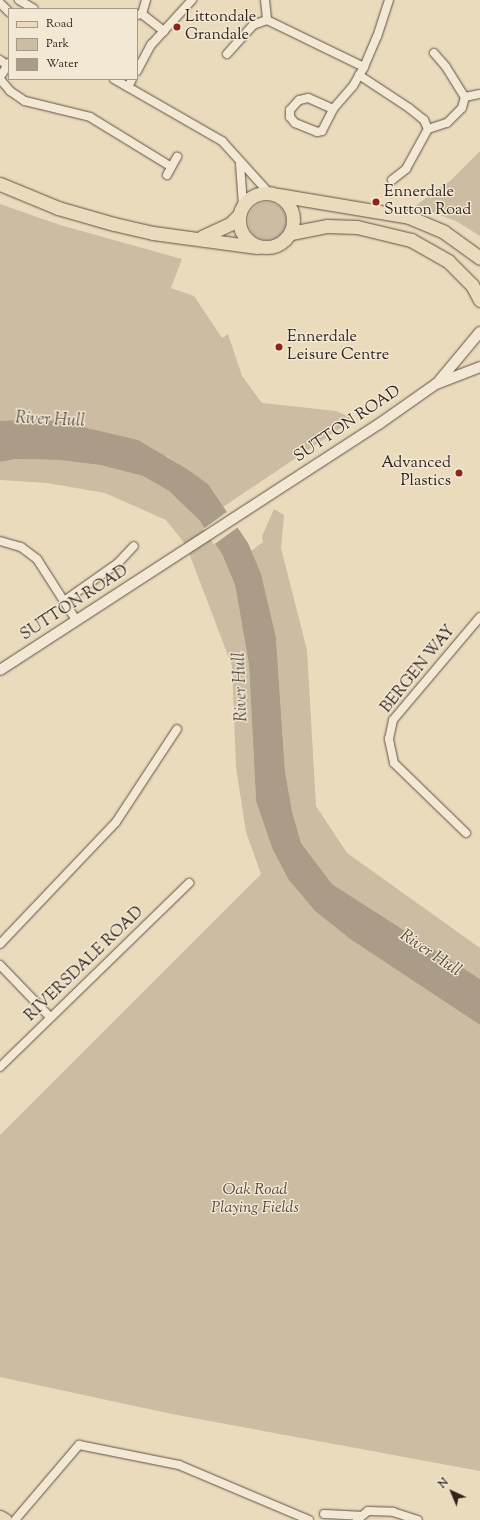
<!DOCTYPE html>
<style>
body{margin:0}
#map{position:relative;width:480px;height:1520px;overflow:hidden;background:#ebdbbd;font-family:"Sorts Mill Goudy",serif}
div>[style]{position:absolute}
.green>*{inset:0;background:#cbbca2}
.round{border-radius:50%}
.water>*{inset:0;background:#ab9c87}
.pier>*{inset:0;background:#ebdbbd;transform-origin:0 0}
.roads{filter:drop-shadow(0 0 1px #5f5146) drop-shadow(0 0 1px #5f5146)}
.minor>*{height:8px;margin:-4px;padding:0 4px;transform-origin:4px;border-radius:4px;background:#f2e8d4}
.tertiary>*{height:10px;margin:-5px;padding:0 5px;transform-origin:5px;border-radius:5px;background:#f2e8d4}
.primary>*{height:13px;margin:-6.5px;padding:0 6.5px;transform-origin:6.5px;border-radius:6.5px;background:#ebdbbd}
.trunk>*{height:13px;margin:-6.5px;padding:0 6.5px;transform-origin:6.5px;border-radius:6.5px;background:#ebdbbd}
.trunk>.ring{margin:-6.5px;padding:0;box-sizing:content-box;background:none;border:13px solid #ebdbbd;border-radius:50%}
.dots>*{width:11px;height:11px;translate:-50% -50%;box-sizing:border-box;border:2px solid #f2e8d4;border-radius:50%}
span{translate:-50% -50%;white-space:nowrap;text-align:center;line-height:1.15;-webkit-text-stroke:3px #f2e8d4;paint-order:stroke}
.poi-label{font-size:16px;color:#30231e}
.left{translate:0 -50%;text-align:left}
.right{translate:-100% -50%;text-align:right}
.street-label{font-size:16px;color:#30231e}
.park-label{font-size:16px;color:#57493f;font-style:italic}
.water-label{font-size:17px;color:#5b4d43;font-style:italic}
.legend{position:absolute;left:8px;top:8px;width:130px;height:72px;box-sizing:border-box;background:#f2e8d4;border:1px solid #a4998b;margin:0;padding:5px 7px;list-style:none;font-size:12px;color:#30231e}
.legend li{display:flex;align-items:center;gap:8px;height:20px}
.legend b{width:20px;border:1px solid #a4998b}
.north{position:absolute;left:432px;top:1472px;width:40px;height:40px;-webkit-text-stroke:3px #f2e8d4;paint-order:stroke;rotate:316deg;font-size:11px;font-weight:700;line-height:16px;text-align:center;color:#30231e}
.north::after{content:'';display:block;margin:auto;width:14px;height:18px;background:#30231e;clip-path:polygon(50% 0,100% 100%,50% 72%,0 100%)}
</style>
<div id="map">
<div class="green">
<div style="clip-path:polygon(480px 151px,480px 236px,456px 221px,415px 206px,450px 181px)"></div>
<div class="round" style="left:248px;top:202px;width:38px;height:38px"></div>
<div style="clip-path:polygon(0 204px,60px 225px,182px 259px,171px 288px,194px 296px,222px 338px,228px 334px,242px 376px,262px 403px,336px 411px,354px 419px,223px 507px,208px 484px,168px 457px,90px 429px,57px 421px,0 421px)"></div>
<div style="clip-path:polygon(16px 459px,59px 460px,100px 465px,143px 476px,169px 491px,199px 520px,222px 554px,235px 585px,249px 665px,256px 801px,272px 848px,288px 879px,315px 911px,350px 939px,480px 1025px,480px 1471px,172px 1414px,0 1377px,0 1135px,261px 874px,246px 832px,236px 767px,232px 666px,186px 545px,166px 520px,105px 493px,47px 483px,0 480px,0 462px)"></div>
<div style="clip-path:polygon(274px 509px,284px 515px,281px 548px,307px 650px,316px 806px,347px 853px,480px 948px,480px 979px,332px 884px,301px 843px,292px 811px,285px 771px,276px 638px,251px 551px,263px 542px,262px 536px)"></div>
</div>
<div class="water">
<div style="clip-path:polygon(22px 420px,57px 421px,138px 440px,187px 469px,208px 484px,248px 543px,261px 574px,276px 638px,285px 771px,292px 811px,301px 843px,332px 884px,480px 979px,480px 1025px,350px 939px,315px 911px,288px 879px,272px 848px,256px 801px,249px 665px,235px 585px,222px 554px,199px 520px,169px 491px,143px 476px,100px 465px,59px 460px,16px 459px,0 462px,0 421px)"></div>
</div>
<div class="pier">
<div style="left:228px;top:511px;width:19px;height:31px;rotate:54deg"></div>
</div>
<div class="roads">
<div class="minor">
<div style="left:19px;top:0;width:17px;rotate:31deg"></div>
<div style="left:265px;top:0;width:20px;rotate:84deg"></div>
<div style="left:0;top:3px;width:13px;rotate:45deg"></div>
<div style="left:142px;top:14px;width:15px;rotate:-74deg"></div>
<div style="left:137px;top:15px;width:5px;rotate:-11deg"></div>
<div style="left:142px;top:14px;width:28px;rotate:38deg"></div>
<div style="left:434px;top:53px;width:18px;rotate:49deg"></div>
<div style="left:446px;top:67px;width:36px;rotate:58deg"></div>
<div style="left:465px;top:97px;width:14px;rotate:-12deg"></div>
<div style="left:227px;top:54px;width:39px;rotate:-48deg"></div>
<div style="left:253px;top:25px;width:15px;rotate:-20deg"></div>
<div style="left:267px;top:20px;width:108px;rotate:25.9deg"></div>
<div style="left:0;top:60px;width:9px;rotate:36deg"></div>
<div style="left:137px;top:71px;width:30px;rotate:-62deg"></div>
<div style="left:151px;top:45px;width:61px;rotate:-47.7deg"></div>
<div style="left:359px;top:75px;width:60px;rotate:33.4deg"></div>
<div style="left:409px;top:108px;width:19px;rotate:39deg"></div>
<div style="left:424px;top:120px;width:10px;rotate:66deg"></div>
<div style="left:0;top:77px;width:17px;rotate:-57deg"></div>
<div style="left:0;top:79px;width:16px;rotate:50deg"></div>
<div style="left:10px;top:91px;width:18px;rotate:34deg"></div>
<div style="left:25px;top:101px;width:67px;rotate:13.8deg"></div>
<div style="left:90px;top:117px;width:94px;rotate:31.5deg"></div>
<div style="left:114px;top:79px;width:125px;rotate:29.9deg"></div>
<div style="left:222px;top:141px;width:70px;rotate:47.9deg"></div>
<div style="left:128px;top:87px;width:9px;rotate:-63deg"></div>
<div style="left:333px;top:109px;width:27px;rotate:-156deg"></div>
<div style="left:308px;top:98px;width:9px;rotate:167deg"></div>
<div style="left:299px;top:100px;width:13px;rotate:132deg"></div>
<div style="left:290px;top:110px;width:7px;rotate:90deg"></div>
<div style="left:290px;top:117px;width:8px;rotate:50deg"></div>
<div style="left:295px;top:123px;width:24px;rotate:22deg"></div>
<div style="left:317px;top:132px;width:5px;rotate:-11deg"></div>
<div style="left:322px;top:131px;width:25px;rotate:-63deg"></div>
<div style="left:333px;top:109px;width:30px;rotate:-49deg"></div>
<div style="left:353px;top:86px;width:22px;rotate:-60deg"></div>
<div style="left:364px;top:67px;width:33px;rotate:-67deg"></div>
<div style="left:377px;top:37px;width:39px;rotate:-72deg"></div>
<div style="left:240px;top:164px;width:41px;rotate:85.8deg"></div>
<div style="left:167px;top:175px;width:21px;rotate:-61deg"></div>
<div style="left:392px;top:180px;width:18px;rotate:-38deg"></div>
<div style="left:406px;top:169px;width:46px;rotate:-61.2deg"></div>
<div style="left:428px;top:129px;width:20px;rotate:-18deg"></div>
<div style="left:447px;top:123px;width:21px;rotate:-45deg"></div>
<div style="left:462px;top:108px;width:11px;rotate:-75deg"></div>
<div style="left:0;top:541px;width:22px;rotate:16deg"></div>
<div style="left:21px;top:547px;width:20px;rotate:37deg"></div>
<div style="left:37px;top:559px;width:72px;rotate:57.4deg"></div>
<div style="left:64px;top:601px;width:66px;rotate:-35.1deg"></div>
<div style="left:118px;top:563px;width:23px;rotate:-47deg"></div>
<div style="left:466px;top:833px;width:100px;rotate:-135.8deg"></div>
<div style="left:394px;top:763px;width:25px;rotate:-102deg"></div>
<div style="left:389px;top:739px;width:19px;rotate:-78deg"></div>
<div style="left:393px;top:720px;width:135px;rotate:-49.8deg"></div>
<div style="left:0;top:944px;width:168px;rotate:-46.4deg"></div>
<div style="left:116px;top:822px;width:111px;rotate:-56.7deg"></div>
<div style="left:0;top:965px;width:72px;rotate:46.1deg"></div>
<div style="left:0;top:1067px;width:264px;rotate:-44.2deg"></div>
<div style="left:324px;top:1514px;width:36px;rotate:3deg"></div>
<div style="left:15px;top:1520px;width:99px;rotate:-49.5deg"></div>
<div style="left:79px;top:1445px;width:102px;rotate:11.3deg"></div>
<div style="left:179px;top:1465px;width:141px;rotate:22.9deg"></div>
<div style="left:357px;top:1520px;width:14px;rotate:-39deg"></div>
<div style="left:368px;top:1511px;width:25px;rotate:2deg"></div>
<div style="left:393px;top:1512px;width:26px;rotate:18deg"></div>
</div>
<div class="tertiary">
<div style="left:439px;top:381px;width:64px;rotate:-50.1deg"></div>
<div style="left:0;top:670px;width:452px;rotate:-33deg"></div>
<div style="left:379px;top:424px;width:70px;rotate:-35.1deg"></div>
<div style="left:436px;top:384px;width:47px;rotate:-21.1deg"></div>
</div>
<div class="primary">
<div style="left:0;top:1517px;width:6px;rotate:31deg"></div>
</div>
<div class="trunk">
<div style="left:0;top:184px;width:63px;rotate:22.5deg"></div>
<div style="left:58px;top:208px;width:58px;rotate:15.9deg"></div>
<div style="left:114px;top:224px;width:40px;rotate:13deg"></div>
<div style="left:153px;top:233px;width:105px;rotate:7.7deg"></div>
<div class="ring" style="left:239px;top:193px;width:41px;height:41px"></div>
<div style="left:278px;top:195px;width:133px;rotate:9.5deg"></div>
<div style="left:409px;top:217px;width:38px;rotate:23deg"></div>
<div style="left:444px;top:232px;width:44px;rotate:35.8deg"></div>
<div style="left:291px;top:233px;width:37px;rotate:-11deg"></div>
<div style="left:327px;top:226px;width:30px;rotate:2deg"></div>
<div style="left:357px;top:227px;width:56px;rotate:13.5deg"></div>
<div style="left:411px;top:240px;width:43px;rotate:29.6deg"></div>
<div style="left:448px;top:261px;width:34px;rotate:45deg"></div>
<div style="left:472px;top:285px;width:17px;rotate:62deg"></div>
<div style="left:202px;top:237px;width:31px;rotate:-25deg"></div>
<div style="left:230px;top:224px;width:13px;rotate:-45deg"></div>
</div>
</div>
<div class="dots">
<div style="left:177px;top:27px;background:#8f2418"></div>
<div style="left:376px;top:202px;background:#8f2418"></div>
<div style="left:279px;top:347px;background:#8f2418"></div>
<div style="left:459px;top:473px;background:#8f2418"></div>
</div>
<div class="poi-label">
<span class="left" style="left:185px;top:27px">Littondale<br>Grandale</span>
<span class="left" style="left:384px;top:202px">Ennerdale<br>Sutton Road</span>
<span class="left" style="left:287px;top:347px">Ennerdale<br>Leisure Centre</span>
<span class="right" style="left:451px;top:473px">Advanced<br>Plastics</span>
</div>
<div class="street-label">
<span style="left:348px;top:425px;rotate:-34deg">SUTTON ROAD</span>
<span style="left:75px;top:604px;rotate:-33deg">SUTTON ROAD</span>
<span style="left:419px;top:670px;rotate:-51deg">BERGEN WAY</span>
<span style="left:85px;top:965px;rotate:-44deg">RIVERSDALE ROAD</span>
</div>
<div class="park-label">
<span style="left:255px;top:1200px">Oak Road<br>Playing Fields</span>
</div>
<div class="water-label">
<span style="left:50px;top:421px;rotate:3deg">River Hull</span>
<span style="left:242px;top:687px;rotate:-92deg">River Hull</span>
<span style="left:430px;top:954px;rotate:34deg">River Hull</span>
</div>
<ul class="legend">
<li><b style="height:5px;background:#ebdbbd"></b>Road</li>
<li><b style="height:11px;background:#cbbca2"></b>Park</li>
<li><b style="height:11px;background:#ab9c87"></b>Water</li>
</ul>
<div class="north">N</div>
</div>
